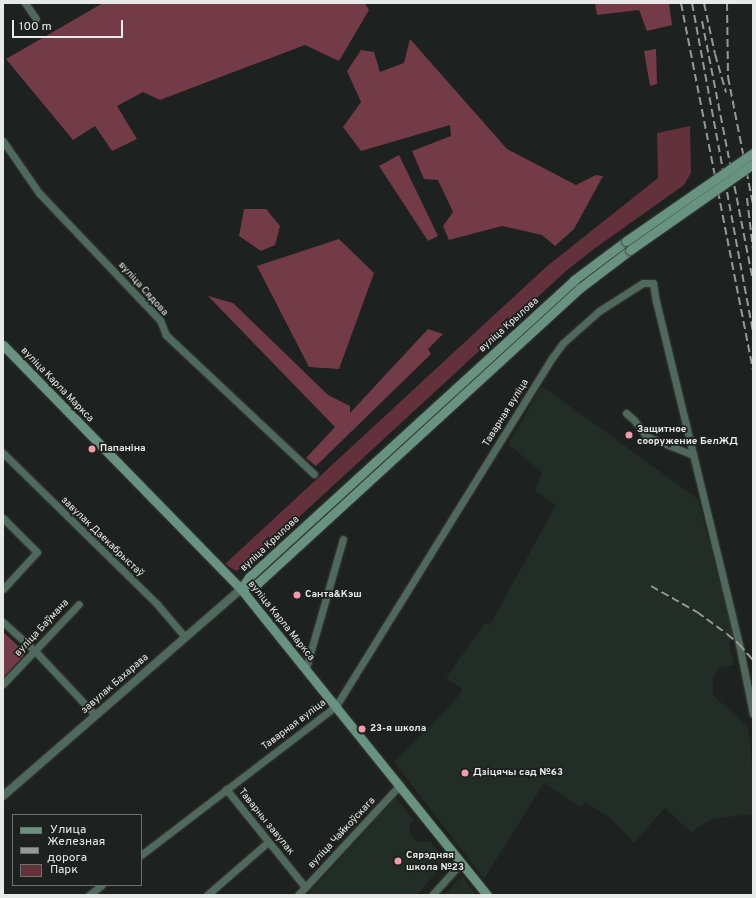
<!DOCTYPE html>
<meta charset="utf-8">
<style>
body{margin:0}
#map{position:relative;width:756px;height:898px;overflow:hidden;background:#1d211f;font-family:Overpass,sans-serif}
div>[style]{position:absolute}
.built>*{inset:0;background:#222d28}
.green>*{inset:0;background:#62313c}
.forest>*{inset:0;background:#733b48}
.roads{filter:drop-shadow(0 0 1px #393d3b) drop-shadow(0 0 1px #393d3b)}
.minor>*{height:7px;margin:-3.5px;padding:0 3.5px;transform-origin:3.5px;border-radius:3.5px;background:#4f695e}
.tertiary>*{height:8px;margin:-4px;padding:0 4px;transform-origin:4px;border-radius:4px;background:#4f695e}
.secondary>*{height:9px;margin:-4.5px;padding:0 4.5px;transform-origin:4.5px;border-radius:4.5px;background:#689281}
.rail>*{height:2px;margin-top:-1px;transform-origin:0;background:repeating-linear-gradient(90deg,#959896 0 8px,transparent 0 12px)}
.bridges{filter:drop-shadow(0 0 1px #393d3b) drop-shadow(0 0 1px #393d3b)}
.secondary-bridge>*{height:9px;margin:-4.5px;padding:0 4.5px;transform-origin:4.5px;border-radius:4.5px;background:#689281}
.dots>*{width:11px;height:11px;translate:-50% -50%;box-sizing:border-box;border:2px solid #1d211f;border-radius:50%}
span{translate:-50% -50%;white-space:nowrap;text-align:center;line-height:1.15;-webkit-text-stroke:3.5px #1d211f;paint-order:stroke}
.street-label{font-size:10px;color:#e8eae9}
.poi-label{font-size:10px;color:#e8eae9;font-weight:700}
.left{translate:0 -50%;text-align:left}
.frame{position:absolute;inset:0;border:4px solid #e8eae9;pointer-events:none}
.legend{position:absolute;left:12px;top:814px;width:130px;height:72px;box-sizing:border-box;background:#1d211f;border:1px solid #6e7170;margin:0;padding:5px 7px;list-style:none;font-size:12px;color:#e8eae9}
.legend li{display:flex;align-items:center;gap:8px;height:20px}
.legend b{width:20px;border:1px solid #6e7170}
.scale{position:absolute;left:12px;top:20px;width:111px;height:18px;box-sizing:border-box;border:2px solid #e8eae9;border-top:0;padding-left:5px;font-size:12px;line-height:14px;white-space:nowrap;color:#e8eae9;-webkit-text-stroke:3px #1d211f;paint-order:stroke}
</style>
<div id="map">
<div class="built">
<div style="clip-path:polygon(542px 386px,698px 499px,733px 635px,729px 644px,734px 665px,719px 668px,713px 676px,713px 695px,748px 727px,753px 773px,753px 814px,712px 819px,691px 832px,665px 808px,634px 843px,611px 818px,586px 803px,580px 807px,544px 783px,484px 879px,394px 762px,451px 705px,463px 690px,446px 678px,485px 623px,490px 625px,556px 505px,535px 491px,542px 472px,508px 444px)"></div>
<div style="clip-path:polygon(396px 797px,413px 820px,409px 828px,412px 837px,419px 842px,430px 841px,446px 861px,417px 895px,307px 895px)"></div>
<div style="clip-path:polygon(462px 876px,476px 895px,444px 895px)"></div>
</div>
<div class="green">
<div style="clip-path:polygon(690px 126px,691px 173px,684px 185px,598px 246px,567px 270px,247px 565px,236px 571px,225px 564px,546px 267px,658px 178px,657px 133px)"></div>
</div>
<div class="forest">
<div style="clip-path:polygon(103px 3px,365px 3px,369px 10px,339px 61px,305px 45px,160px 100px,143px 92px,117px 106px,137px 139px,112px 151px,95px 126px,73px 140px,6px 59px)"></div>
<div style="clip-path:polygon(595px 3px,669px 3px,672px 25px,647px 31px,639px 10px,597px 15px)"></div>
<div style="clip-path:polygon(410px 39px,507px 149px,576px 185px,596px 175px,603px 176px,574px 229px,555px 246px,542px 235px,502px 226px,449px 240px,443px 226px,453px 212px,438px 180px,424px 179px,412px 151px,451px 136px,450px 125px,361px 151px,343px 127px,361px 102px,347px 71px,361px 50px,374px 52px,380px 72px,404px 63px)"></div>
<div style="clip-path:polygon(656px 49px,657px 84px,650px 86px,644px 51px)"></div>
<div style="clip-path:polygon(399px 155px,438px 236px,428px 241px,379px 166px)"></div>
<div style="clip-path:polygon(244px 209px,266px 209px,280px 226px,275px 245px,261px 251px,239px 236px)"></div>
<div style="clip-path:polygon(339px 239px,374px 273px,339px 369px,309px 367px,257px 266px)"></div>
<div style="clip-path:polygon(208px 296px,233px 303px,328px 395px,350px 406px,350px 413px,428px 329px,443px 334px,428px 349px,431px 354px,316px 466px,306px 458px,335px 427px)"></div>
<div style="clip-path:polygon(3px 632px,26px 653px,3px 678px)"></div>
</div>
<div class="roads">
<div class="minor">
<div style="left:25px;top:3px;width:19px;rotate:55deg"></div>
<div style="left:3px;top:141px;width:63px;rotate:55.3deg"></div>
<div style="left:39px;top:193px;width:175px;rotate:46.4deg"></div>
<div style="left:160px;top:320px;width:16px;rotate:68deg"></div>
<div style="left:166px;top:335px;width:203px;rotate:43.2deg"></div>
<div style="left:626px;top:413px;width:11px;rotate:41deg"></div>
<div style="left:634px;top:420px;width:20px;rotate:53deg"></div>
<div style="left:646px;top:436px;width:51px;rotate:22deg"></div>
<div style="left:3px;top:453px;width:216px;rotate:44.4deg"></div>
<div style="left:157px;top:604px;width:43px;rotate:49.7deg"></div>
<div style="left:3px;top:518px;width:48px;rotate:45deg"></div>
<div style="left:37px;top:552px;width:50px;rotate:132.6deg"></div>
<div style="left:3px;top:622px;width:43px;rotate:42.2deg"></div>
<div style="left:35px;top:651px;width:88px;rotate:46.8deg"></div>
<div style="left:306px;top:668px;width:134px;rotate:-74deg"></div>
<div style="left:3px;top:684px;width:110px;rotate:-46.5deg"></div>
<div style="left:226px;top:789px;width:126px;rotate:51.1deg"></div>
<div style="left:141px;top:855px;width:245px;rotate:-37.4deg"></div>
<div style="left:336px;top:706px;width:410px;rotate:-58.2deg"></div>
<div style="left:552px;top:358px;width:19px;rotate:-54deg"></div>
<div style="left:563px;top:343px;width:48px;rotate:-41.6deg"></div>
<div style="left:599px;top:311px;width:52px;rotate:-32.5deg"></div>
<div style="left:643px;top:283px;width:10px"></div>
<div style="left:653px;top:283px;width:18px;rotate:81deg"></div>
<div style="left:656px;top:301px;width:353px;rotate:76.4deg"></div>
<div style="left:739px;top:644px;width:71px;rotate:78.7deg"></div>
<div style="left:89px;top:895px;width:16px;rotate:-38deg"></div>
<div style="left:207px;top:895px;width:81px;rotate:-41deg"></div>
<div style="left:298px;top:895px;width:150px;rotate:-47.2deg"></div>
<div style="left:432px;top:895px;width:43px;rotate:-47.8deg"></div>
</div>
<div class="tertiary">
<div style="left:3px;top:796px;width:315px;rotate:-41deg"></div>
</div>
<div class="secondary">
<div style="left:3px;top:345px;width:341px;rotate:45.7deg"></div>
<div style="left:241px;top:589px;width:393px;rotate:51.2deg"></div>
<div style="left:241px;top:589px;width:14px;rotate:-56deg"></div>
<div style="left:249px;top:577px;width:440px;rotate:-42.4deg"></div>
<div style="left:574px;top:280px;width:65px;rotate:-36.9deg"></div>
<div style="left:241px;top:589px;width:18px;rotate:-19deg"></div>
<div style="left:258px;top:583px;width:437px;rotate:-42.5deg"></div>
<div style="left:580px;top:288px;width:63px;rotate:-37.2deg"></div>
</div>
</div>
<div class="rail">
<div style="left:681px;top:3px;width:374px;rotate:78.9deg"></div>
<div style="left:692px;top:3px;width:335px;rotate:79.5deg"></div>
<div style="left:704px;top:3px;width:52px;rotate:77.8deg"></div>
<div style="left:715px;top:54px;width:40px;rotate:74deg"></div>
<div style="left:727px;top:3px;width:74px;rotate:89.2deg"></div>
<div style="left:728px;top:77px;width:130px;rotate:78.9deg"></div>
<div style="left:702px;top:21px;width:264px;rotate:78.9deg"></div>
<div style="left:747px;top:198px;width:52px;rotate:83.4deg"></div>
<div style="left:651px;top:586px;width:53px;rotate:29.5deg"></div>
<div style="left:697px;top:612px;width:37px;rotate:36deg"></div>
<div style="left:727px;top:634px;width:16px;rotate:40deg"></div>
<div style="left:739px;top:644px;width:21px;rotate:49deg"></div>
</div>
<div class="bridges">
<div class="secondary-bridge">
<div style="left:626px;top:241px;width:155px;rotate:-34.7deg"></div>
<div style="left:630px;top:250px;width:150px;rotate:-35deg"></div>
</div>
</div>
<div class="dots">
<div style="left:629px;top:435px;background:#f39aac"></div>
<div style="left:92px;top:449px;background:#f39aac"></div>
<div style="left:297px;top:595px;background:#f39aac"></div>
<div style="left:362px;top:729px;background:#f39aac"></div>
<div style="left:465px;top:773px;background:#f39aac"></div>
<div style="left:398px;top:861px;background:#f39aac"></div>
</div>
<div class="street-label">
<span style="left:143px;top:289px;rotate:48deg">вуліца Сядова</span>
<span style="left:509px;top:325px;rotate:-42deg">вуліца Крылова</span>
<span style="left:57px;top:385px;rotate:46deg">вуліца Карла Маркса</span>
<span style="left:506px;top:413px;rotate:-58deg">Таварная вуліца</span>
<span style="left:102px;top:537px;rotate:44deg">завулак Дзекабрыстаў</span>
<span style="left:270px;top:544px;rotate:-43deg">вуліца Крылова</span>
<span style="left:281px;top:621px;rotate:51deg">вуліца Карла Маркса</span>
<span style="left:42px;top:628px;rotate:-47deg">вуліца Баўмана</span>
<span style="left:115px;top:684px;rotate:-41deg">завулак Бахарава</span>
<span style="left:294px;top:725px;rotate:-37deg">Таварная вуліца</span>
<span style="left:266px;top:822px;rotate:51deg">Таварны завулак</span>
<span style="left:342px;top:833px;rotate:-47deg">вуліца Чайкоўскага</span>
</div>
<div class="poi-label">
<span class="left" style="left:637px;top:435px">Защитное<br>сооружение БелЖД</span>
<span class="left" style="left:100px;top:449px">Папаніна</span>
<span class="left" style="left:305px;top:595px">Санта&amp;Кэш</span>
<span class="left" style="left:370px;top:729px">23-я школа</span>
<span class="left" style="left:473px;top:773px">Дзіцячы сад №63</span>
<span class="left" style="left:406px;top:861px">Сярэдняя<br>школа №23</span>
</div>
<div class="frame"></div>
<ul class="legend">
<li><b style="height:5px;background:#689281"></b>Улица</li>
<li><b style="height:5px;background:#959896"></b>Железная дорога</li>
<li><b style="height:11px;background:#62313c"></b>Парк</li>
</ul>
<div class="scale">100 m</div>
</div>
